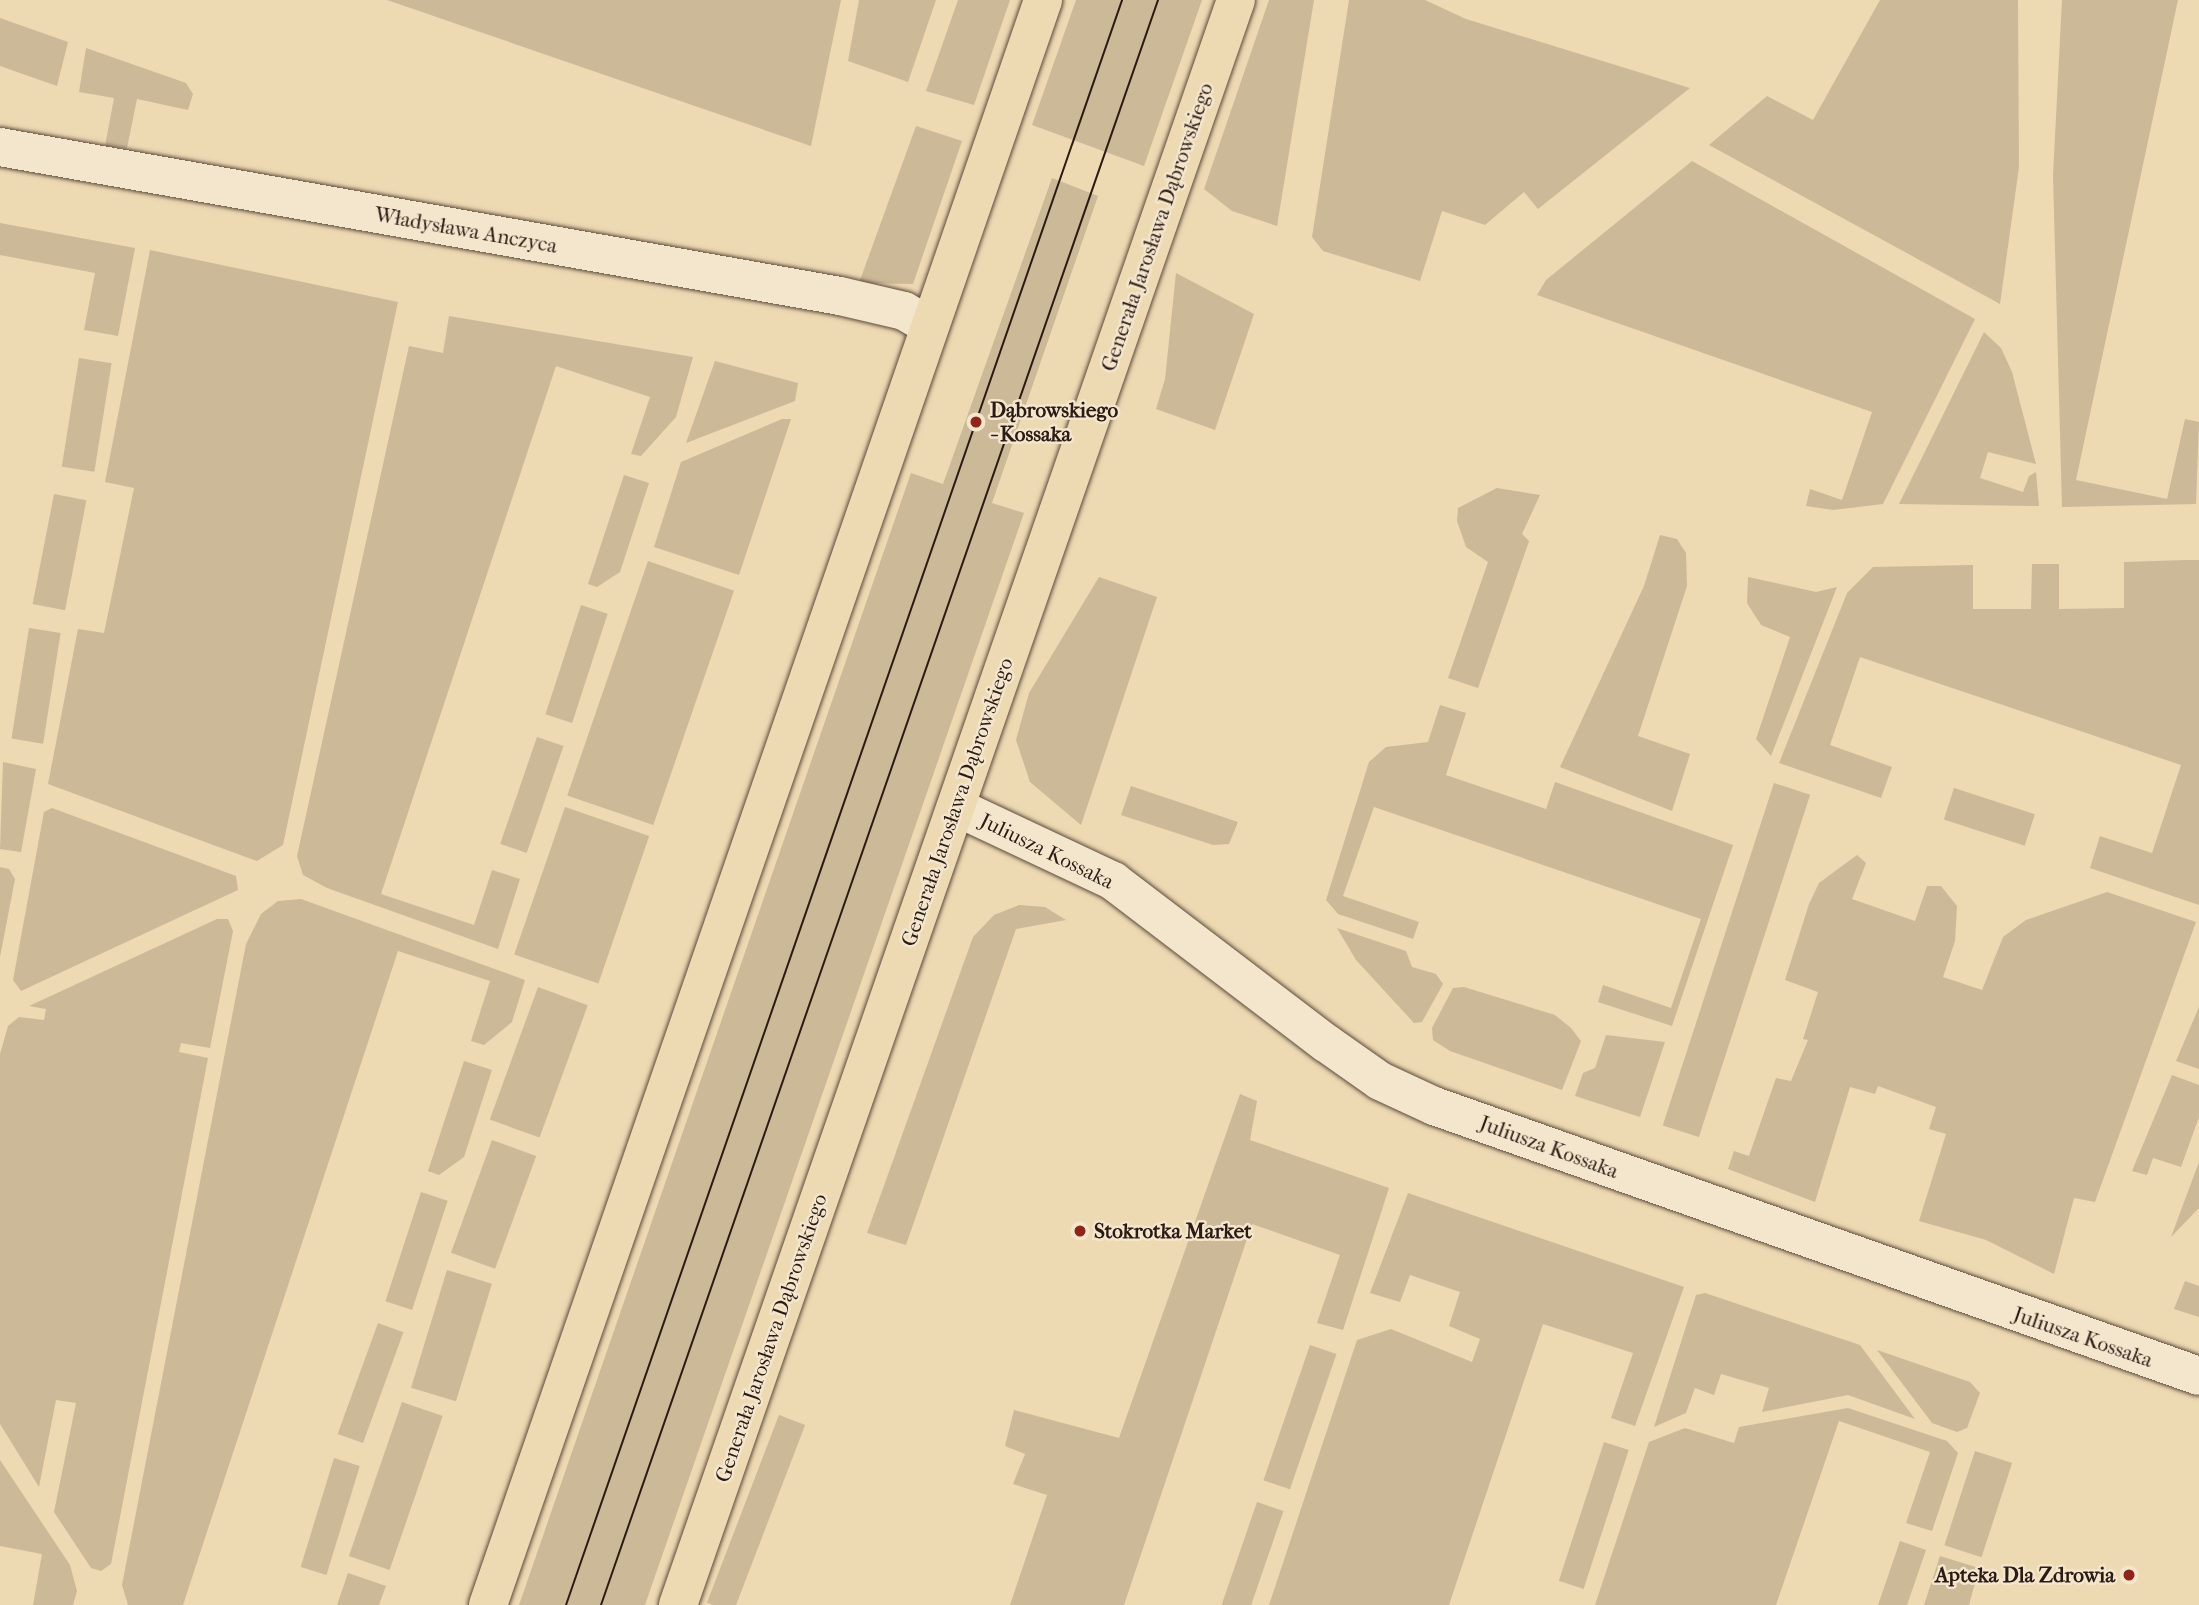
<!DOCTYPE html>
<meta charset="utf-8">
<style>
body{margin:0}
#map{position:relative;width:2199px;height:1605px;overflow:hidden;background:#edd9b2;font-family:"IM FELL French Canon",serif}
div>[style]{position:absolute}
.green>*{inset:0;background:#ccb997;transform-origin:0 0}
.roads{filter:drop-shadow(0 0 2px #5c4a3c) drop-shadow(0 0 2px #5c4a3c)}
.minor>*{height:38px;margin:-19px;padding:0 19px;transform-origin:19px;border-radius:19px;background:#f3e6cd}
.major>*{height:38px;margin:-19px;padding:0 19px;transform-origin:19px;border-radius:19px;background:#edd9b2}
.tram>*{height:2px;margin:-1px;padding:0 1px;transform-origin:1px;border-radius:1px;background:#2c1a14}
.dots>*{width:19px;height:19px;translate:-50% -50%;box-sizing:border-box;border:4px solid #f3e6cd;border-radius:50%}
span{translate:-50% -50%;white-space:nowrap;text-align:center;line-height:1.15;-webkit-text-stroke:5px #f3e6cd;paint-order:stroke}
.street-label{font-size:21px;color:#2c1a14}
.poi-label{font-size:21px;color:#2c1a14;font-weight:700}
.left{translate:0 -50%;text-align:left}
.right{translate:-100% -50%;text-align:right}
</style>
<div id="map">
<div class="green">
<div style="clip-path:polygon(387px 0,841px 0,811px 146px)"></div>
<div style="clip-path:polygon(859px 0,936px 0,908px 82px,848px 61px)"></div>
<div style="clip-path:polygon(958px 0,1010px 0,974px 105px,926px 91px)"></div>
<div style="clip-path:polygon(1076px 0,1202px 0,1144px 166px,1032px 125px)"></div>
<div style="clip-path:polygon(1269px 0,1314px 0,1277px 226px,1232px 211px,1204px 189px)"></div>
<div style="clip-path:polygon(1349px 0,1425px 0,1466px 19px,1690px 88px,1538px 209px,1524px 192px,1485px 225px,1442px 211px,1420px 281px,1323px 251px,1312px 237px)"></div>
<div style="clip-path:polygon(1880px 0,2018px 0,2019px 167px,2000px 304px,1709px 145px,1767px 96px,1813px 120px)"></div>
<div style="clip-path:polygon(2062px 0,2178px 0,2076px 480px,2167px 499px,2185px 419px,2199px 422px,2196px 504px,2062px 507px,2053px 175px)"></div>
<div style="clip-path:polygon(0 18px,68px 42px,57px 86px,0 66px)"></div>
<div style="clip-path:polygon(86px 48px,186px 83px,193px 94px,188px 110px,137px 99px,127px 148px,105px 146px,114px 98px,79px 92px)"></div>
<div style="clip-path:polygon(916px 126px,962px 141px,913px 284px,859px 283px)"></div>
<div style="clip-path:polygon(1692px 161px,1975px 319px,1883px 504px,1833px 510px,1806px 506px,1810px 489px,1842px 500px,1872px 412px,1537px 295px,1546px 280px)"></div>
<div style="clip-path:polygon(1052px 178px,1098px 196px,992px 503px,1024px 513px,645px 1605px,519px 1605px,911px 473px,943px 484px)"></div>
<div style="clip-path:polygon(0 223px,135px 248px,118px 336px,84px 330px,95px 273px,0 255px)"></div>
<div style="clip-path:polygon(150px 250px,398px 302px,283px 845px,257px 861px,48px 784px,78px 629px,104px 633px,134px 488px,105px 482px)"></div>
<div style="clip-path:polygon(1176px 273px,1254px 314px,1215px 430px,1156px 409px,1165px 379px)"></div>
<div style="clip-path:polygon(449px 316px,693px 357px,676px 417px,641px 456px,631px 454px,650px 397px,556px 366px,381px 894px,474px 925px,492px 870px,520px 879px,498px 949px,327px 888px,303px 875px,297px 856px,409px 346px,443px 353px)"></div>
<div style="clip-path:polygon(1984px 332px,2001px 348px,2012px 372px,2036px 464px,1988px 452px,1980px 478px,2023px 492px,2029px 476px,2036px 472px,2039px 506px,1899px 504px)"></div>
<div style="left:79px;top:358px;width:33px;height:110px;rotate:9deg"></div>
<div style="clip-path:polygon(715px 361px,798px 383px,795px 401px,686px 443px)"></div>
<div style="clip-path:polygon(782px 419px,791px 419px,739px 575px,654px 547px,681px 462px)"></div>
<div style="clip-path:polygon(624px 475px,649px 483px,620px 572px,597px 587px,588px 584px)"></div>
<div style="clip-path:polygon(1497px 488px,1540px 495px,1522px 534px,1529px 541px,1478px 688px,1448px 678px,1488px 562px,1466px 547px,1457px 521px,1458px 508px)"></div>
<div style="left:54px;top:494px;width:33px;height:112px;rotate:11deg"></div>
<div style="clip-path:polygon(1660px 535px,1677px 539px,1686px 553px,1687px 586px,1638px 736px,1690px 754px,1672px 811px,1560px 767px,1644px 586px)"></div>
<div style="clip-path:polygon(2187px 560px,2199px 560px,2199px 905px,2090px 868px,2100px 836px,2152px 853px,2181px 765px,1860px 657px,1830px 745px,1892px 767px,1881px 798px,1779px 763px,1847px 593px,1873px 567px,1973px 565px,1973px 609px,2031px 609px,2032px 564px,2059px 564px,2059px 609px,2124px 608px,2124px 562px)"></div>
<div style="left:648px;top:561px;width:91px;height:248px;rotate:19deg"></div>
<div style="clip-path:polygon(1099px 577px,1157px 597px,1081px 825px,1030px 782px,1016px 740px,1029px 693px)"></div>
<div style="clip-path:polygon(1748px 577px,1816px 592px,1837px 587px,1771px 756px,1756px 739px,1790px 637px,1761px 625px,1747px 603px)"></div>
<div style="left:581px;top:605px;width:28px;height:115px;rotate:18deg"></div>
<div style="left:29px;top:628px;width:32px;height:112px;rotate:9deg"></div>
<div style="clip-path:polygon(1440px 705px,1466px 713px,1446px 775px,1546px 809px,1555px 782px,1733px 845px,1672px 1026px,1598px 1002px,1603px 985px,1671px 1008px,1701px 919px,1374px 807px,1343px 896px,1419px 922px,1413px 939px,1338px 914px,1326px 900px,1369px 762px,1386px 747px,1428px 742px)"></div>
<div style="left:537px;top:737px;width:28px;height:113px;rotate:19deg"></div>
<div style="clip-path:polygon(3px 762px,36px 769px,21px 852px,0 849px)"></div>
<div style="left:1774px;top:783px;width:38px;height:360px;rotate:18deg"></div>
<div style="clip-path:polygon(1131px 786px,1238px 822px,1229px 844px,1213px 845px,1121px 815px)"></div>
<div style="left:1954px;top:788px;width:85px;height:33px;rotate:18deg"></div>
<div style="left:565px;top:807px;width:89px;height:156px;rotate:19deg"></div>
<div style="clip-path:polygon(52px 808px,236px 876px,238px 890px,21px 991px,13px 980px,44px 812px)"></div>
<div style="clip-path:polygon(1857px 855px,1866px 863px,1852px 899px,1915px 921px,1927px 886px,1941px 886px,1957px 906px,1955px 941px,1943px 977px,1982px 990px,2003px 937px,2026px 920px,2107px 892px,2196px 922px,2095px 1202px,2074px 1198px,2054px 1274px,1986px 1240px,1919px 1221px,1946px 1134px,1929px 1129px,1936px 1107px,1878px 1086px,1875px 1094px,1850px 1087px,1815px 1202px,1728px 1169px,1734px 1151px,1749px 1156px,1776px 1078px,1791px 1081px,1808px 1040px,1803px 1039px,1818px 992px,1785px 980px,1809px 904px,1819px 883px)"></div>
<div style="clip-path:polygon(0 867px,9px 869px,15px 879px,0 957px)"></div>
<div style="clip-path:polygon(301px 899px,525px 980px,512px 1022px,484px 1045px,471px 1041px,490px 981px,398px 951px,183px 1605px,128px 1605px,122px 1585px,246px 944px,261px 914px,278px 901px)"></div>
<div style="clip-path:polygon(1019px 905px,1045px 907px,1066px 920px,1016px 929px,906px 1245px,867px 1233px,973px 937px,994px 915px)"></div>
<div style="clip-path:polygon(217px 919px,228px 919px,233px 931px,210px 1048px,181px 1043px,179px 1052px,208px 1058px,111px 1564px,101px 1571px,91px 1568px,54px 1512px,76px 1403px,56px 1400px,39px 1487px,0 1424px,0 1054px,8px 1026px,19px 1017px,44px 1020px,46px 1009px,29px 1006px)"></div>
<div style="clip-path:polygon(1337px 928px,1406px 951px,1412px 967px,1436px 974px,1443px 984px,1422px 1022px,1414px 1023px,1356px 960px)"></div>
<div style="left:538px;top:987px;width:53px;height:141px;rotate:20deg"></div>
<div style="clip-path:polygon(1464px 987px,1555px 1015px,1571px 1028px,1581px 1041px,1562px 1090px,1450px 1051px,1433px 1040px,1432px 1028px,1453px 988px)"></div>
<div style="clip-path:polygon(2199px 1007px,2199px 1069px,2176px 1061px)"></div>
<div style="clip-path:polygon(1606px 1035px,1665px 1042px,1640px 1117px,1575px 1096px,1583px 1073px,1595px 1068px)"></div>
<div style="clip-path:polygon(464px 1061px,492px 1070px,464px 1157px,439px 1175px,428px 1171px)"></div>
<div style="clip-path:polygon(2172px 1075px,2199px 1085px,2199px 1117px,2181px 1167px,2153px 1158px,2147px 1175px,2132px 1171px)"></div>
<div style="clip-path:polygon(1240px 1094px,1257px 1101px,1250px 1140px,1389px 1188px,1343px 1330px,1317px 1323px,1340px 1255px,1252px 1224px,1124px 1605px,1010px 1605px,1047px 1495px,1013px 1484px,1025px 1454px,1005px 1446px,1014px 1410px,1119px 1438px)"></div>
<div style="left:492px;top:1140px;width:47px;height:120px;rotate:20deg"></div>
<div style="clip-path:polygon(2199px 1162px,2199px 1208px,2171px 1237px)"></div>
<div style="left:421px;top:1192px;width:28px;height:115px;rotate:18deg"></div>
<div style="clip-path:polygon(1408px 1193px,1684px 1287px,1635px 1426px,1611px 1418px,1633px 1353px,1543px 1324px,1449px 1605px,1269px 1605px,1357px 1340px,1391px 1329px,1472px 1362px,1480px 1339px,1449px 1326px,1460px 1292px,1410px 1275px,1400px 1302px,1370px 1293px)"></div>
<div style="left:447px;top:1270px;width:47px;height:123px;rotate:17deg"></div>
<div style="clip-path:polygon(2185px 1281px,2199px 1286px,2199px 1317px,2174px 1309px)"></div>
<div style="clip-path:polygon(1705px 1293px,1860px 1345px,1915px 1419px,1848px 1395px,1762px 1412px,1769px 1388px,1721px 1374px,1714px 1395px,1695px 1388px,1686px 1413px,1654px 1427px,1696px 1295px)"></div>
<div style="left:378px;top:1323px;width:27px;height:118px;rotate:20deg"></div>
<div style="left:1310px;top:1345px;width:28px;height:143px;rotate:19deg"></div>
<div style="clip-path:polygon(1877px 1350px,1970px 1382px,1980px 1393px,1967px 1428px,1957px 1432px,1932px 1423px)"></div>
<div style="left:402px;top:1402px;width:43px;height:163px;rotate:19deg"></div>
<div style="clip-path:polygon(1848px 1408px,1947px 1441px,1958px 1453px,1932px 1531px,1906px 1523px,1930px 1452px,1839px 1421px,1776px 1605px,1595px 1605px,1649px 1442px,1685px 1428px,1734px 1443px,1739px 1427px)"></div>
<div style="left:779px;top:1415px;width:28px;height:201px;rotate:21deg"></div>
<div style="left:1604px;top:1442px;width:26px;height:146px;rotate:18deg"></div>
<div style="left:1975px;top:1451px;width:39px;height:99px;rotate:18deg"></div>
<div style="left:334px;top:1458px;width:27px;height:114px;rotate:17deg"></div>
<div style="clip-path:polygon(0 1460px,70px 1565px,77px 1591px,73px 1605px,33px 1605px,42px 1554px,0 1546px)"></div>
<div style="left:1257px;top:1502px;width:28px;height:109px;rotate:19deg"></div>
<div style="clip-path:polygon(1900px 1541px,1926px 1550px,1907px 1605px,1878px 1605px)"></div>
<div style="clip-path:polygon(1940px 1556px,1979px 1568px,1969px 1605px,1924px 1605px)"></div>
<div style="clip-path:polygon(348px 1573px,386px 1586px,379px 1605px,337px 1605px)"></div>
</div>
<div class="roads">
<div class="minor">
<div style="left:0;top:147px;width:853px;rotate:10.06deg"></div>
<div style="left:840px;top:296px;width:66px;rotate:13.2deg"></div>
<div style="left:904px;top:311px;width:28px;rotate:30deg"></div>
<div style="left:956px;top:807px;width:174px;rotate:25.2deg"></div>
<div style="left:1113px;top:881px;width:268px;rotate:37.3deg"></div>
<div style="left:1326px;top:1043px;width:66px;rotate:35.1deg"></div>
<div style="left:1380px;top:1081px;width:60px;rotate:24.8deg"></div>
<div style="left:1434px;top:1106px;width:811px;rotate:19.44deg"></div>
</div>
<div class="major">
<div style="left:488px;top:1605px;width:1698px;rotate:-70.92deg"></div>
<div style="left:678px;top:1605px;width:1699px;rotate:-70.83deg"></div>
</div>
</div>
<div class="tram">
<div style="left:566px;top:1605px;width:1699px;rotate:-70.89deg"></div>
<div style="left:601px;top:1605px;width:1699px;rotate:-70.86deg"></div>
</div>
<div class="dots">
<div style="left:976px;top:422px;background:#8f2418"></div>
<div style="left:1080px;top:1231px;background:#8f2418"></div>
<div style="left:2129px;top:1575px;background:#8f2418"></div>
</div>
<div class="street-label">
<span style="left:1157px;top:227px;rotate:-71deg">Generała Jarosława Dąbrowskiego</span>
<span style="left:466px;top:230px;rotate:10deg">Władysława Anczyca</span>
<span style="left:957px;top:802px;rotate:-71deg">Generała Jarosława Dąbrowskiego</span>
<span style="left:1047px;top:851px;rotate:26deg">Juliusza Kossaka</span>
<span style="left:1549px;top:1147px;rotate:20deg">Juliusza Kossaka</span>
<span style="left:2083px;top:1337px;rotate:19deg">Juliusza Kossaka</span>
<span style="left:771px;top:1338px;rotate:-71deg">Generała Jarosława Dąbrowskiego</span>
</div>
<div class="poi-label">
<span class="left" style="left:990px;top:422px">Dąbrowskiego<br>- Kossaka</span>
<span class="left" style="left:1094px;top:1231px">Stokrotka Market</span>
<span class="right" style="left:2115px;top:1575px">Apteka Dla Zdrowia</span>
</div>
</div>
